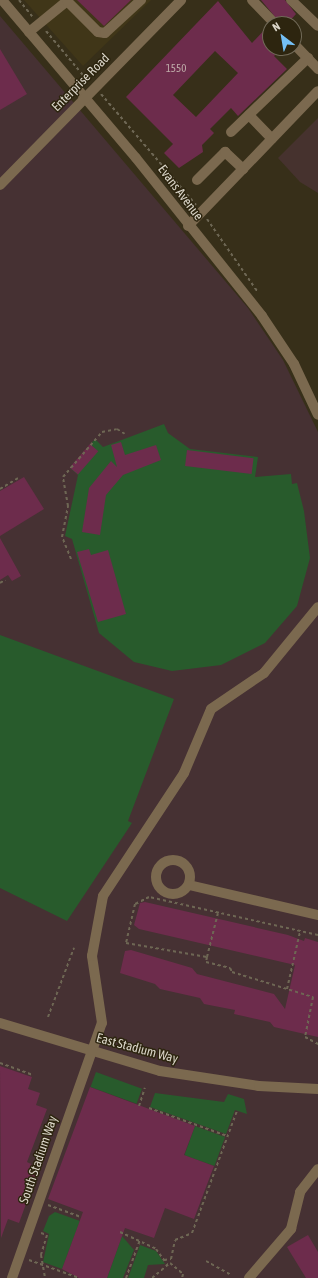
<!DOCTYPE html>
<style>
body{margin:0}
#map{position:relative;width:318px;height:1278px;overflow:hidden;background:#372f19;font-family:"Asap Condensed",sans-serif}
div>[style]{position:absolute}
.built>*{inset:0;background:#403618}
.industrial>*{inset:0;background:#46322e}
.education>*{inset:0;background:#463133}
.green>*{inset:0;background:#285b2c;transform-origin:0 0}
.building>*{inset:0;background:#6d2c4c;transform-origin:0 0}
.path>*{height:2px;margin-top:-1px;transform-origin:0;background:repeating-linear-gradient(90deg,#6e6754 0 3px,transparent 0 6px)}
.minor>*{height:10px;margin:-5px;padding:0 5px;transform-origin:5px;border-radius:5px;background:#7b694f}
.minor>.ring{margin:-5px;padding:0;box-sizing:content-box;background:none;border:10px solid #7b694f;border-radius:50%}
span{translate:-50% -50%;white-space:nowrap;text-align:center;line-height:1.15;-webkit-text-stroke:3px #2d250f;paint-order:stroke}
.number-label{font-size:11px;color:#bfaba9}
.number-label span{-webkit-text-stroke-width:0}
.street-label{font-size:13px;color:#dad5c8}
.north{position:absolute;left:262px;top:16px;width:40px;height:40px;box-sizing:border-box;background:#2d250f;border:1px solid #726b59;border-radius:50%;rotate:329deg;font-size:11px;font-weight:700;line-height:16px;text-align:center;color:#dad5c8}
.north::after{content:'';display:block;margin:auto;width:14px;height:18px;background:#74c0f6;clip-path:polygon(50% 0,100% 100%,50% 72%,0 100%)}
</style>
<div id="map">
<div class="built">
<div style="clip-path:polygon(24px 0,151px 0,83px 66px)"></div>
</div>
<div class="industrial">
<div style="clip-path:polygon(318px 118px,318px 193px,300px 182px,278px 158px)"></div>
</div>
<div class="education">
<div style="clip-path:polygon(0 16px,248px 308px,283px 360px,318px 432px,318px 1278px,0 1278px)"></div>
</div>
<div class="green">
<div style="clip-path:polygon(164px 424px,168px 433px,190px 449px,258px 457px,255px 477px,291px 474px,292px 484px,297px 483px,304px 511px,310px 558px,297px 606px,265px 643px,221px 665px,172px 671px,134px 662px,99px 633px,72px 539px,65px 536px,78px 475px,70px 468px,95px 439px,103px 447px)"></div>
<div style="clip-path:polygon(0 635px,174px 699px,128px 821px,132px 823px,67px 921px,0 888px)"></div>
<div style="left:96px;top:1072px;width:49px;height:16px;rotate:20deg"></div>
<div style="clip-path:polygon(155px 1093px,224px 1102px,228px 1094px,244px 1099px,247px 1114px,235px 1110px,226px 1134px,150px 1107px)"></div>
<div style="left:195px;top:1126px;width:32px;height:31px;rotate:20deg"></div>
<div style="clip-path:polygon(55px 1212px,80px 1221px,62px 1269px,43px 1262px,49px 1234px,43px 1231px,49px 1216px)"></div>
<div style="clip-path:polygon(122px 1236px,134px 1250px,123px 1278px,107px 1278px)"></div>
<div style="clip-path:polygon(140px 1245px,156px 1251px,165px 1264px,148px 1265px,144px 1278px,128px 1278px)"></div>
</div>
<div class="building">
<div style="clip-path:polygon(77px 0,131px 0,104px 26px)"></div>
<div style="clip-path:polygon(261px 0,285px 0,296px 14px,287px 24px,281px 24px)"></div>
<div style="clip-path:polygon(evenodd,218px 1px,252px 43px,268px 26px,270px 48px,282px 48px,274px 56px,287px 69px,238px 116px,231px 108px,210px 129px,214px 133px,202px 145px,203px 152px,179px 168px,164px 153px,173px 144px,126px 97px,218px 1px,215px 51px,238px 73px,196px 117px,173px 95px,215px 51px)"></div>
<div style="clip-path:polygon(0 49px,27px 94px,0 110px)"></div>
<div style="clip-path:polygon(121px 442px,125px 455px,156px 445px,161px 460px,123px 475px,106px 495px,100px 535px,82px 532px,89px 488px,111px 461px,117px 467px,111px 445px)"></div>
<div style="left:90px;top:444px;width:11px;height:31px;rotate:41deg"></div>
<div style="left:187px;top:450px;width:67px;height:16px;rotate:7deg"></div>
<div style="clip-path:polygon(24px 477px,44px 509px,0 536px,0 491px)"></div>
<div style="clip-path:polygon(0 538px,21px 576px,12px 581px,8px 575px,0 580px)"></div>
<div style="clip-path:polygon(89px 549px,91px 555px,108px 550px,126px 614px,98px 622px,77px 552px)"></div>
<div style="clip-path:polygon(145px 902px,288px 935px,304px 941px,305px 938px,318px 942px,318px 1037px,274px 1027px,270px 1022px,234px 1014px,235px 1010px,204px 1004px,200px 998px,160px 989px,155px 984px,120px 973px,125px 951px,131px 950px,192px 968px,197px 974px,274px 994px,285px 1009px,295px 965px,139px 929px,134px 925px,140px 903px)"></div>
<div style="clip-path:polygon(0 1066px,32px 1077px,28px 1089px,40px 1093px,36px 1105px,47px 1109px,27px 1162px,31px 1164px,29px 1170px,37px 1174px,19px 1223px,8px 1219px,1px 1238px)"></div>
<div style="clip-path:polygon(90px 1087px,195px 1126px,184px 1155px,214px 1166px,194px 1219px,165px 1208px,154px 1238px,125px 1228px,107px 1278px,79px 1278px,62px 1269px,83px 1212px,48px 1199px)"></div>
<div style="clip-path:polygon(308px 1235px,318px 1252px,318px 1278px,306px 1278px,287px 1247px)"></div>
</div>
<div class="path">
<div style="left:19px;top:0;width:21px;rotate:51deg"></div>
<div style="left:46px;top:31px;width:65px;rotate:50deg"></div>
<div style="left:101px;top:94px;width:146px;rotate:49.4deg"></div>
<div style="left:207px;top:219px;width:88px;rotate:55.2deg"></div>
<div style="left:0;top:489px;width:21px;rotate:-31deg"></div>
<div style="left:71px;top:559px;width:24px;rotate:-112deg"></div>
<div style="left:62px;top:537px;width:32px;rotate:-79deg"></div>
<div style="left:68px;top:506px;width:29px;rotate:-100deg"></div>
<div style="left:63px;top:477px;width:60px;rotate:-49.1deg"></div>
<div style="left:102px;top:432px;width:15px;rotate:-11deg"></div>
<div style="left:117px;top:429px;width:9px;rotate:32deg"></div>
<div style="left:0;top:583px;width:6px;rotate:-31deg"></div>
<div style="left:318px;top:935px;width:173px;rotate:-167.3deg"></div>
<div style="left:149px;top:897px;width:16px;rotate:153deg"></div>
<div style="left:135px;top:904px;width:40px;rotate:103deg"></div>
<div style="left:126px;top:943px;width:82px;rotate:9.8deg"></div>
<div style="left:207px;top:957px;width:5px;rotate:101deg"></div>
<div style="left:206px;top:962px;width:25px;rotate:14deg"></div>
<div style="left:230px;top:968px;width:4px;rotate:63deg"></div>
<div style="left:232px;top:972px;width:85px;rotate:17.2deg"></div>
<div style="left:313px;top:997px;width:41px;rotate:101.3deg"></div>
<div style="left:305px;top:1037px;width:15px;rotate:28deg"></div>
<div style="left:207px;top:957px;width:45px;rotate:-76deg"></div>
<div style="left:287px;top:989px;width:58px;rotate:-77.2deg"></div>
<div style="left:48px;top:1017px;width:74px;rotate:-69.4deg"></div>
<div style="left:0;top:1063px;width:35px;rotate:20deg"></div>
<div style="left:139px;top:1106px;width:19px;rotate:-72deg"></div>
<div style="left:149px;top:1108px;width:83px;rotate:19.7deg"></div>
<div style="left:48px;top:1205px;width:35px;rotate:20deg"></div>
<div style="left:120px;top:1232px;width:40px;rotate:25deg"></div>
<div style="left:156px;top:1249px;width:19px;rotate:54deg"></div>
<div style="left:41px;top:1233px;width:6px;rotate:18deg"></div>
<div style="left:47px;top:1235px;width:21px;rotate:107deg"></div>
<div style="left:41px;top:1255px;width:23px;rotate:80deg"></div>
<div style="left:29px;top:1260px;width:53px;rotate:19.8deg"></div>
<div style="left:164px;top:1260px;width:7px;rotate:-8deg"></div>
<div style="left:171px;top:1259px;width:19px;rotate:-78deg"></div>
<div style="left:175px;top:1240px;width:18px;rotate:-22deg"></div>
<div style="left:192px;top:1233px;width:130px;rotate:-69.8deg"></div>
<div style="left:206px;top:1261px;width:29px;rotate:29deg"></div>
<div style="left:126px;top:1278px;width:40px;rotate:-69.8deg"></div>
<div style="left:152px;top:1278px;width:23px;rotate:-40deg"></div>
<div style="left:170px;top:1263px;width:17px;rotate:40deg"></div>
<div style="left:183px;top:1274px;width:4px;rotate:104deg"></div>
</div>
<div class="minor">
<div style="left:2px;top:0;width:207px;rotate:49.7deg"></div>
<div style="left:136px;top:158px;width:202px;rotate:51.4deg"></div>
<div style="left:262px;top:316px;width:58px;rotate:56.3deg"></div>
<div style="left:294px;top:364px;width:56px;rotate:64.8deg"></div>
<div style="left:252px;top:0;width:33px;rotate:46deg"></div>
<div style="left:291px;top:0;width:37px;rotate:44deg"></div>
<div style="left:29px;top:32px;width:49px;rotate:-39.2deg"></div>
<div style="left:67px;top:1px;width:44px;rotate:45deg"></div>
<div style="left:98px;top:32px;width:7px;rotate:8deg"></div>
<div style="left:105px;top:33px;width:49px;rotate:-42.5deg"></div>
<div style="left:294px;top:44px;width:35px;rotate:46deg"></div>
<div style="left:249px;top:115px;width:33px;rotate:46deg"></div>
<div style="left:231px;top:132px;width:107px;rotate:-43.9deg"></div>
<div style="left:197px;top:180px;width:40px;rotate:-45deg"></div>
<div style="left:225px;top:152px;width:25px;rotate:43deg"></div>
<div style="left:0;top:185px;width:259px;rotate:-45.6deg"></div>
<div style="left:188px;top:226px;width:187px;rotate:-46.1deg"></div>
<div class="ring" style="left:156px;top:860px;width:24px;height:24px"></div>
<div style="left:189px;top:885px;width:132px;rotate:13.1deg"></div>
<div style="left:0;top:1023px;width:167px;rotate:16.7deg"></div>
<div style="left:160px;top:1071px;width:100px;rotate:8.6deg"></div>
<div style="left:259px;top:1086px;width:59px;rotate:2.9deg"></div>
<div style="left:12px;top:1278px;width:270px;rotate:-70.6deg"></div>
<div style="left:102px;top:1023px;width:68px;rotate:-98.5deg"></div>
<div style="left:92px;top:956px;width:61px;rotate:-79.6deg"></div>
<div style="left:103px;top:896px;width:147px;rotate:-56.6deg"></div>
<div style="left:184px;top:773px;width:69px;rotate:-67.1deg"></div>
<div style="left:211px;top:709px;width:64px;rotate:-34.2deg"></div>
<div style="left:264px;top:673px;width:85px;rotate:-50.7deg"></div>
<div style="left:249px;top:1278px;width:65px;rotate:-49.4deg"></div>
<div style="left:291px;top:1229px;width:38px;rotate:-76deg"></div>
<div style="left:300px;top:1192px;width:29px;rotate:-52deg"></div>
</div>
<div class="number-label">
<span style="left:176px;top:68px">1550</span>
</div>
<div class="street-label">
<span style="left:81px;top:83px;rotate:-45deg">Enterprise Road</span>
<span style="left:180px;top:193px;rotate:53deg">Evans Avenue</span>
<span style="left:137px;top:1049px;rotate:15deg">East Stadium Way</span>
<span style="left:39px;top:1160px;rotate:-71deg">South Stadium Way</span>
</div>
<div class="north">N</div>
</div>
